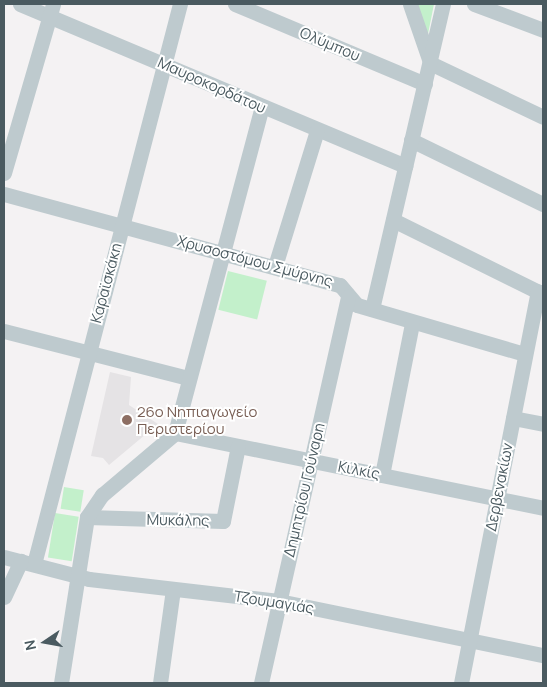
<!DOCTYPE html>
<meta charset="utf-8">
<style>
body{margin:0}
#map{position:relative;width:547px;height:687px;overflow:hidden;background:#f4f2f3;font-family:Manrope,sans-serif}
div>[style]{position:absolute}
.education>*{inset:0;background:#e5e3e5}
.green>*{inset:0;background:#c3f0cb;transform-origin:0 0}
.minor>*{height:15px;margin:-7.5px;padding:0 7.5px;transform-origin:7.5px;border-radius:7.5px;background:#becace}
.dots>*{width:14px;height:14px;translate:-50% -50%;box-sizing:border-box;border:2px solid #fff;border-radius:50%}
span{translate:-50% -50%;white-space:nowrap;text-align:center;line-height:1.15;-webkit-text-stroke:4px #fff;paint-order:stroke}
.street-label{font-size:15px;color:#4a5a60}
.education-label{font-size:15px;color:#785e54}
.left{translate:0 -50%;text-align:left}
.frame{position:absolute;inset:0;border:5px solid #4a5a60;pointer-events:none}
.north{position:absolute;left:20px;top:617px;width:50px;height:50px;-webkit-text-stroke:4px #fff;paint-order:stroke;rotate:258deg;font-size:14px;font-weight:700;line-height:20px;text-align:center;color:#4a5a60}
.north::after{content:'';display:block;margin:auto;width:18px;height:22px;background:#4a5a60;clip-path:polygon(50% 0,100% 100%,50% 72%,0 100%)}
</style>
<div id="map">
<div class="education">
<div style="clip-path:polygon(110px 372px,131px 377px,129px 405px,158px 424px,109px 465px,103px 458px,91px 456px)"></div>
</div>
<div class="green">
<div style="clip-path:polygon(415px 4px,434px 4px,427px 39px)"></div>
<div style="left:228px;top:271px;width:40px;height:40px;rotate:14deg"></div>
<div style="left:64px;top:487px;width:20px;height:22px;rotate:9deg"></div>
<div style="left:55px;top:513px;width:24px;height:45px;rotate:9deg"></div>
</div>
<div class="minor">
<div style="left:20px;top:4px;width:418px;rotate:22.8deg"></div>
<div style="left:235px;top:4px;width:206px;rotate:22.8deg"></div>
<div style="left:410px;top:4px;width:61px;rotate:71deg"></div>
<div style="left:474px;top:4px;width:74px;rotate:20.6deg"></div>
<div style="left:430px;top:63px;width:125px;rotate:25.5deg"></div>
<div style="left:411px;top:140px;width:147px;rotate:25.9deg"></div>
<div style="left:4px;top:173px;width:176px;rotate:-73.8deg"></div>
<div style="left:4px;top:194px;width:348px;rotate:15.2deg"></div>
<div style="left:340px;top:285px;width:26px;rotate:50deg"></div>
<div style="left:357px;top:305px;width:175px;rotate:16.3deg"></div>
<div style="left:393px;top:220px;width:167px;rotate:26.3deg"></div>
<div style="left:275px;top:266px;width:142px;rotate:-72.8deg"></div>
<div style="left:372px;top:309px;width:313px;rotate:-76.9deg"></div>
<div style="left:4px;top:331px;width:190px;rotate:14.3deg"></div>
<div style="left:513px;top:418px;width:31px;rotate:11deg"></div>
<div style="left:175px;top:433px;width:376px;rotate:11.5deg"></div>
<div style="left:382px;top:475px;width:155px;rotate:-78.8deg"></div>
<div style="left:87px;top:517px;width:136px;rotate:1.7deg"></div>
<div style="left:223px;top:521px;width:76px;rotate:-78.7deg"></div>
<div style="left:4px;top:557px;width:88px;rotate:14.5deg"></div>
<div style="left:89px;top:579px;width:191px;rotate:6.6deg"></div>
<div style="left:279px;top:601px;width:269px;rotate:11.6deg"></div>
<div style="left:34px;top:564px;width:579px;rotate:-75.39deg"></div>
<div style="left:4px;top:597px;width:40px;rotate:-65deg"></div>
<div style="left:61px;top:683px;width:168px;rotate:-81.1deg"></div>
<div style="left:87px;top:517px;width:27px;rotate:-56deg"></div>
<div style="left:102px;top:495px;width:96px;rotate:-40.3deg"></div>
<div style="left:175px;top:433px;width:337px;rotate:-75.1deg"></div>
<div style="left:160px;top:683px;width:95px;rotate:-82.1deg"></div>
<div style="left:261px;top:683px;width:396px;rotate:-77.3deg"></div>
<div style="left:461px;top:683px;width:399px;rotate:-78.9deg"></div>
</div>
<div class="dots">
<div style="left:127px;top:420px;background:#8d6e63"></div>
</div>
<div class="street-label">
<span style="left:330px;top:44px;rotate:23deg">Ολύμπου</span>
<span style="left:212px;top:85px;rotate:24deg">Μαυροκορδάτου</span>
<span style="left:255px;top:261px;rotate:15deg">Χρυσοστόμου Σμύρνης</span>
<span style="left:106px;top:283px;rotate:-75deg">Καραϊσκάκη</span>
<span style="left:359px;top:470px;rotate:11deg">Κιλκίς</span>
<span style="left:499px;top:487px;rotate:-79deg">Δερβενακίων</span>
<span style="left:304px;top:490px;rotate:-77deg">Δημητρίου Γούναρη</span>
<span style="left:178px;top:520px;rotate:1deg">Μυκάλης</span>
<span style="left:274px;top:602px;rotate:9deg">Τζουμαγιάς</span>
</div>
<div class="education-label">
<span class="left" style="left:137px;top:420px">26ο Νηπιαγωγείο<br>Περιστερίου</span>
</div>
<div class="frame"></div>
<div class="north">N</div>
</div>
